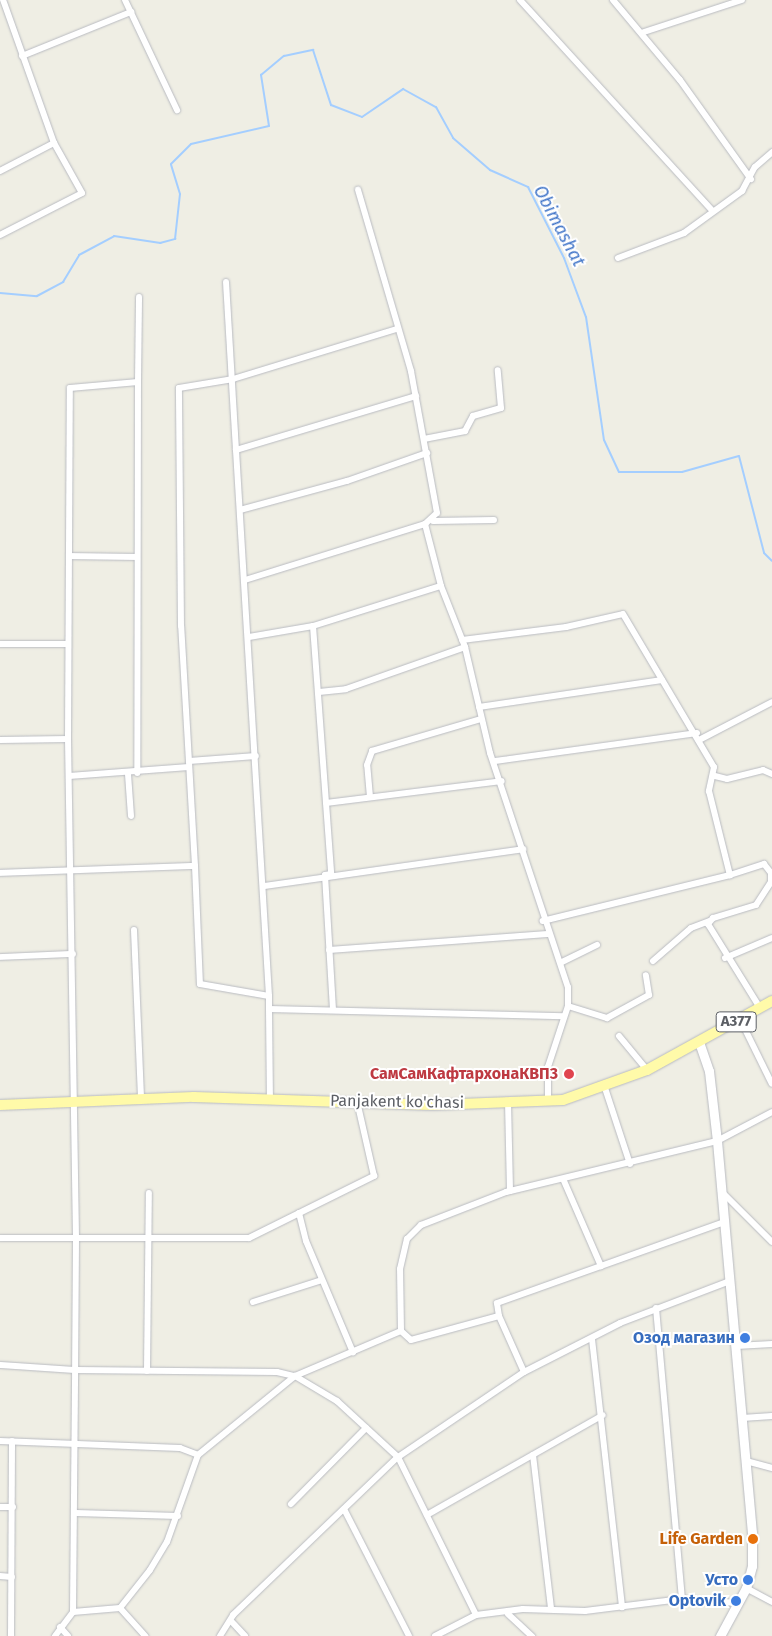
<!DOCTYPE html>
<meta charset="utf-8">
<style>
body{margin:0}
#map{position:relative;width:772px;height:1636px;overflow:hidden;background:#efeee4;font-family:"Fira Sans",sans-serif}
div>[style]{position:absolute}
.stream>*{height:2px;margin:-1px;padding:0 1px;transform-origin:1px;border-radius:1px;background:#a4ceff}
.roads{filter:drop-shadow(0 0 1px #b9bbc1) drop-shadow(0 0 1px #b9bbc1)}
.street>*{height:6px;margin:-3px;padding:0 3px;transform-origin:3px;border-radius:3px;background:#fff}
.secondary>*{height:9px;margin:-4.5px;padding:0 4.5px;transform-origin:4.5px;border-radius:4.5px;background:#fff}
.primary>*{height:10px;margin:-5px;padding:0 5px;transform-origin:5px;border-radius:5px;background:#fffaa9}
.dots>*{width:14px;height:14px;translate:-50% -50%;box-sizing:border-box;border:2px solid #fff;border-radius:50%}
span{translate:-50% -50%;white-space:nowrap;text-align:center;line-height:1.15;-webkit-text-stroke:4px #fff;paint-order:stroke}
.shield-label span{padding:1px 4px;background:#fff;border:1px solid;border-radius:4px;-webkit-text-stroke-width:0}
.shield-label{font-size:15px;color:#5c5f65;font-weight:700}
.health-label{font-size:16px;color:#be3a42;font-weight:700}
.right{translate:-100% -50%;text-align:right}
.street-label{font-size:16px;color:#5c5f65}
.shop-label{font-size:16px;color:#366cbe;font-weight:700}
.food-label{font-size:16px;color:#c56008;font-weight:700}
.water-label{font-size:18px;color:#4175c8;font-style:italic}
</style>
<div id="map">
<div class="stream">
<div style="left:0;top:293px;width:37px;rotate:5deg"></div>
<div style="left:37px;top:296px;width:30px;rotate:-28deg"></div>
<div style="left:63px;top:282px;width:31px;rotate:-59deg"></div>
<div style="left:79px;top:255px;width:40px;rotate:-28deg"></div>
<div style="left:114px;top:236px;width:47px;rotate:8.7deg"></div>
<div style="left:160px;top:243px;width:16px;rotate:-15deg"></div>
<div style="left:175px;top:239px;width:45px;rotate:-83.7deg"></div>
<div style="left:180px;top:194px;width:31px;rotate:-107deg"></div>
<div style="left:171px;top:164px;width:28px;rotate:-45deg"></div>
<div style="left:191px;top:144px;width:80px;rotate:-13deg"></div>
<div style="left:269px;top:126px;width:52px;rotate:-98.9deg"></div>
<div style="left:261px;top:75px;width:30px;rotate:-40deg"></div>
<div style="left:284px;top:56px;width:30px;rotate:-12deg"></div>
<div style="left:313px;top:50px;width:58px;rotate:71.9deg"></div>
<div style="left:331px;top:105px;width:33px;rotate:21deg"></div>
<div style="left:362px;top:117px;width:50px;rotate:-34.3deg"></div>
<div style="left:403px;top:89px;width:38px;rotate:29deg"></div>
<div style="left:436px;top:107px;width:35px;rotate:61deg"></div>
<div style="left:453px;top:138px;width:49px;rotate:40.9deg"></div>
<div style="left:490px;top:170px;width:42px;rotate:24.1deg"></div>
<div style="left:528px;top:187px;width:80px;rotate:63.1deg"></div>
<div style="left:564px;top:258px;width:63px;rotate:69.6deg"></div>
<div style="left:586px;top:317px;width:124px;rotate:81.7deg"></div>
<div style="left:604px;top:440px;width:35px;rotate:65deg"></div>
<div style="left:619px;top:472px;width:63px"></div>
<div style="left:682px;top:472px;width:59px;rotate:-15.7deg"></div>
<div style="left:739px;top:456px;width:100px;rotate:75.5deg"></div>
<div style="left:764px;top:553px;width:11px;rotate:45deg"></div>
</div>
<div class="roads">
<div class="street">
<div style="left:125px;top:0;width:122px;rotate:64.7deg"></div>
<div style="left:520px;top:0;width:285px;rotate:47.6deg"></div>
<div style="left:613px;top:0;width:104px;rotate:50.1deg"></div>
<div style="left:680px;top:80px;width:122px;rotate:54.4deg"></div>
<div style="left:644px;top:32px;width:103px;rotate:-18.1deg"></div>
<div style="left:22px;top:56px;width:118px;rotate:-22deg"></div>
<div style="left:0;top:171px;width:61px;rotate:-27.4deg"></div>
<div style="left:0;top:235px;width:92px;rotate:-27.1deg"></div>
<div style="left:82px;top:193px;width:57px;rotate:-119.2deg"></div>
<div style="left:54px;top:143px;width:152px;rotate:-109.6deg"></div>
<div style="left:618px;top:258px;width:71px;rotate:-20.7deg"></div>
<div style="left:684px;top:233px;width:72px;rotate:-35.9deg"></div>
<div style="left:742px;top:191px;width:27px;rotate:-62deg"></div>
<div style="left:755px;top:167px;width:23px;rotate:-41deg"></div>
<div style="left:226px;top:282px;width:168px;rotate:86.6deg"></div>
<div style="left:138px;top:382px;width:85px;rotate:-89.3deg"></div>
<div style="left:424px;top:439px;width:42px;rotate:-11deg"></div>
<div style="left:465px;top:431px;width:17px;rotate:-62deg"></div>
<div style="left:473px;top:416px;width:29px;rotate:-16deg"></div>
<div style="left:501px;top:408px;width:38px;rotate:-95deg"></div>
<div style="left:240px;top:510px;width:111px;rotate:-15.2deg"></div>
<div style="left:347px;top:481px;width:85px;rotate:-19.3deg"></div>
<div style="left:433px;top:521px;width:61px;rotate:-0.9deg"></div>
<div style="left:425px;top:524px;width:64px;rotate:75.5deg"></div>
<div style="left:441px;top:586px;width:66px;rotate:68.5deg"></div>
<div style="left:465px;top:647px;width:109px;rotate:76.7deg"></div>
<div style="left:490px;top:753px;width:247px;rotate:71.6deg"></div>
<div style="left:568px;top:987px;width:19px;rotate:90deg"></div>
<div style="left:568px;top:1006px;width:64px;rotate:108.2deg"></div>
<div style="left:548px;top:1067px;width:34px;rotate:90deg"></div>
<div style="left:69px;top:556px;width:66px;rotate:0.9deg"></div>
<div style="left:245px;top:580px;width:189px;rotate:-17.3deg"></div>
<div style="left:425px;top:524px;width:16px;rotate:-43deg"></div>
<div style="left:437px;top:513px;width:144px;rotate:-100.4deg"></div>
<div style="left:411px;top:371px;width:189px;rotate:-106.3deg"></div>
<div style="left:313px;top:626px;width:249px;rotate:85.8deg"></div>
<div style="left:331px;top:874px;width:6px;rotate:171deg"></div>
<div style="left:325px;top:875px;width:135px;rotate:86.6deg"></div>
<div style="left:249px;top:637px;width:65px;rotate:-9.8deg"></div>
<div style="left:313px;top:626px;width:134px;rotate:-17.4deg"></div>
<div style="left:462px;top:640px;width:105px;rotate:-7.1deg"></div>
<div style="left:566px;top:627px;width:58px;rotate:-12.8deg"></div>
<div style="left:623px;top:614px;width:178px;rotate:59.3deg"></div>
<div style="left:714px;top:767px;width:25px;rotate:102deg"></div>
<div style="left:709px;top:791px;width:87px;rotate:76deg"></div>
<div style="left:730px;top:875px;width:193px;rotate:166.2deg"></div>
<div style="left:0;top:644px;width:68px"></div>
<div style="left:319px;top:692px;width:27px;rotate:-6deg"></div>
<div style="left:346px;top:689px;width:126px;rotate:-19.4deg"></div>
<div style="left:479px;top:707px;width:185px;rotate:-8.4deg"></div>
<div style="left:68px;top:739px;width:351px;rotate:-89.7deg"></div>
<div style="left:70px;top:388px;width:68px;rotate:-5deg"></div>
<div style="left:138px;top:382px;width:391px;rotate:90.1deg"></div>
<div style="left:701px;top:739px;width:80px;rotate:-27.5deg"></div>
<div style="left:0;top:740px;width:68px;rotate:-0.8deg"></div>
<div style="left:68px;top:739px;width:500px;rotate:89.08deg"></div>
<div style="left:76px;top:1239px;width:131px;rotate:90.4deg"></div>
<div style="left:75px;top:1370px;width:75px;rotate:-176.2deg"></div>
<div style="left:189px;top:761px;width:67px;rotate:-4.3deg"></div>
<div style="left:495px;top:761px;width:204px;rotate:-7.9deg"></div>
<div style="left:128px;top:774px;width:42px;rotate:85.9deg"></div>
<div style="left:69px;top:776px;width:120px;rotate:-4.3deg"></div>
<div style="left:715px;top:776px;width:12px;rotate:14deg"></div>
<div style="left:727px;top:779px;width:37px;rotate:-14deg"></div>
<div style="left:763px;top:770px;width:10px;rotate:24deg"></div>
<div style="left:370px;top:797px;width:32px;rotate:-95deg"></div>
<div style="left:367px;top:765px;width:15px;rotate:-70deg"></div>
<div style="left:372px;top:751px;width:114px;rotate:-16.4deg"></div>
<div style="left:326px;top:803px;width:177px;rotate:-7.1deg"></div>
<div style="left:195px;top:866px;width:240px;rotate:-93.3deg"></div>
<div style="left:181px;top:626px;width:238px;rotate:-90.5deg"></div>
<div style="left:179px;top:388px;width:55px;rotate:-9.5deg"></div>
<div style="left:233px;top:379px;width:171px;rotate:-17deg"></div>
<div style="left:0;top:873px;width:195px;rotate:-2.1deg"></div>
<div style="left:195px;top:866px;width:118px;rotate:87.6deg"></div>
<div style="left:200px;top:984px;width:70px;rotate:9.9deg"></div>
<div style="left:269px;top:996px;width:13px;rotate:90deg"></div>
<div style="left:269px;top:1009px;width:295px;rotate:1.4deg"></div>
<div style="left:730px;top:875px;width:36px;rotate:-18deg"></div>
<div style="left:764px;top:864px;width:11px;rotate:52deg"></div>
<div style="left:771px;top:873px;width:9px;rotate:90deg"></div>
<div style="left:771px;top:882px;width:27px;rotate:123deg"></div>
<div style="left:756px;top:905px;width:45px;rotate:163.2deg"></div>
<div style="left:713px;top:918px;width:8px;rotate:130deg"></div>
<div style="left:708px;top:924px;width:99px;rotate:58.2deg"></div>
<div style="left:264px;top:886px;width:262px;rotate:-8.1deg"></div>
<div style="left:134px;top:930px;width:170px;rotate:87.6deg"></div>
<div style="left:329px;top:950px;width:219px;rotate:-4.2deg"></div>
<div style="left:0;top:957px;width:73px;rotate:-2.4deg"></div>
<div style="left:725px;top:958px;width:51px;rotate:-23.1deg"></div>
<div style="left:653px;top:961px;width:50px;rotate:-41deg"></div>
<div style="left:691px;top:928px;width:19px;rotate:-21deg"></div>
<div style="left:562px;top:962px;width:39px;rotate:-26deg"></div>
<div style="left:269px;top:996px;width:547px;rotate:-93.46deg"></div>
<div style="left:236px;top:450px;width:188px;rotate:-16.7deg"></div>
<div style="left:568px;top:1006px;width:41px;rotate:17.1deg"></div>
<div style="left:607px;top:1018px;width:48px;rotate:-28.7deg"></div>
<div style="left:649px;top:995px;width:20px;rotate:-99deg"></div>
<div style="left:269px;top:1009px;width:90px;rotate:89.4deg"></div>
<div style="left:740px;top:1019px;width:72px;rotate:63.8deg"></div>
<div style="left:619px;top:1036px;width:44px;rotate:50.5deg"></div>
<div style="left:605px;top:1088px;width:80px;rotate:71.8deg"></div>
<div style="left:508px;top:1102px;width:89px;rotate:88.7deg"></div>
<div style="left:564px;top:1181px;width:93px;rotate:66.5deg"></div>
<div style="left:721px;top:1191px;width:72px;rotate:45deg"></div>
<div style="left:299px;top:1213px;width:29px;rotate:76deg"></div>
<div style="left:306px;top:1241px;width:121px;rotate:67.1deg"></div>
<div style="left:0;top:1238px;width:249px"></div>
<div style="left:249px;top:1238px;width:140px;rotate:-26.4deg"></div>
<div style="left:374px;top:1176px;width:77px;rotate:-102.8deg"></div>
<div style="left:253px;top:1302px;width:72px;rotate:-17.7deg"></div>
<div style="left:656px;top:1308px;width:292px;rotate:84.9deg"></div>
<div style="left:499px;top:1316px;width:61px;rotate:65.9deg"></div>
<div style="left:401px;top:1331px;width:13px;rotate:42deg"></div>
<div style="left:411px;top:1340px;width:91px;rotate:-15.3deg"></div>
<div style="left:499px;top:1316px;width:13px;rotate:-99deg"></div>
<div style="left:497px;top:1303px;width:241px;rotate:-19.6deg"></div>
<div style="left:592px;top:1339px;width:270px;rotate:83.6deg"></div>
<div style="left:736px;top:1346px;width:36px;rotate:-3deg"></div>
<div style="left:147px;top:1371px;width:178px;rotate:-89.4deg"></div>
<div style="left:742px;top:1418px;width:30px;rotate:-4deg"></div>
<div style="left:0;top:1441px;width:180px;rotate:2.2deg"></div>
<div style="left:180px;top:1448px;width:19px;rotate:21deg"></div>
<div style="left:533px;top:1455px;width:155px;rotate:83.3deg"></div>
<div style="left:746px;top:1461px;width:27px;rotate:15deg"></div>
<div style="left:291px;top:1504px;width:107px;rotate:-45.4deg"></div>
<div style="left:0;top:1507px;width:13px"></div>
<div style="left:344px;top:1509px;width:143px;rotate:62.9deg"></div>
<div style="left:76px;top:1513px;width:102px;rotate:1.7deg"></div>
<div style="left:427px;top:1515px;width:202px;rotate:-29.6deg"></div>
<div style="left:0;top:1576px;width:12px;rotate:5deg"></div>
<div style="left:746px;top:1588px;width:30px;rotate:28deg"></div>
<div style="left:120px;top:1608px;width:38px;rotate:48deg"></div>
<div style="left:73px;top:1612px;width:47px;rotate:-4.9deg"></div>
<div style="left:120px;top:1608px;width:48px;rotate:-51.7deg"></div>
<div style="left:150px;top:1570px;width:33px;rotate:-59deg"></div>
<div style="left:167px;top:1542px;width:92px;rotate:-70.4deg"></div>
<div style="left:198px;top:1455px;width:125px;rotate:-39.2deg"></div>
<div style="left:295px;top:1376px;width:115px;rotate:-23deg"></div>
<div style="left:401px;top:1331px;width:62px;rotate:-90.9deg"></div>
<div style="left:400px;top:1269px;width:31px;rotate:-77deg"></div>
<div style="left:407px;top:1239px;width:20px;rotate:-45deg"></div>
<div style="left:421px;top:1225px;width:91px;rotate:-21.2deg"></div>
<div style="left:506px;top:1192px;width:217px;rotate:-13.6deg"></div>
<div style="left:717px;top:1141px;width:62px;rotate:-27.8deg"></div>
<div style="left:508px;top:1614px;width:33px;rotate:43deg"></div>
<div style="left:232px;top:1622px;width:19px;rotate:47deg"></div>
<div style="left:60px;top:1627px;width:12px;rotate:48deg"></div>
<div style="left:11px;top:1636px;width:195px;rotate:-89.7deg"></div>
<div style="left:55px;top:1636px;width:30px;rotate:-53deg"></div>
<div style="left:73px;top:1612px;width:242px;rotate:-89.5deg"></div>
<div style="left:75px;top:1370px;width:202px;rotate:0.6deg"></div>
<div style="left:277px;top:1372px;width:18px;rotate:13deg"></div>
<div style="left:295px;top:1376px;width:49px;rotate:30.8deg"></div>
<div style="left:337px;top:1401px;width:83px;rotate:42.6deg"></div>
<div style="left:398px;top:1457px;width:176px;rotate:63.7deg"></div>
<div style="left:220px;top:1636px;width:25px;rotate:-58deg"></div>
<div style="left:233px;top:1615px;width:228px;rotate:-43.8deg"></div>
<div style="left:398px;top:1457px;width:152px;rotate:-34deg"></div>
<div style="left:524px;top:1372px;width:108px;rotate:-27deg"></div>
<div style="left:620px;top:1323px;width:118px;rotate:-20.9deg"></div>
<div style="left:435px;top:1636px;width:46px;rotate:-27.1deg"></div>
<div style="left:476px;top:1615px;width:47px;rotate:-7.3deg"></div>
<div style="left:523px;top:1609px;width:62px;rotate:1.8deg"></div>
<div style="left:585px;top:1611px;width:98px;rotate:-7.1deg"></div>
<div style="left:682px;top:1599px;width:56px;rotate:4.1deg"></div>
</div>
<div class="secondary">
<div style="left:699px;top:1042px;width:31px;rotate:71deg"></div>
<div style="left:709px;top:1071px;width:70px;rotate:83.5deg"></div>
<div style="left:717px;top:1141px;width:394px;rotate:84.9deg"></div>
<div style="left:752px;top:1533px;width:33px;rotate:90deg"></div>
<div style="left:752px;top:1566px;width:23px;rotate:105deg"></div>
<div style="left:746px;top:1588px;width:55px;rotate:118.4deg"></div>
</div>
<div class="primary">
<div style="left:0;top:1105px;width:194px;rotate:-2.4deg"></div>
<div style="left:194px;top:1097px;width:238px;rotate:1.9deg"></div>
<div style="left:432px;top:1105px;width:131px;rotate:-2.2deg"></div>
<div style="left:563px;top:1100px;width:89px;rotate:-19.7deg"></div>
<div style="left:647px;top:1070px;width:143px;rotate:-28.9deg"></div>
</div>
</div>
<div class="dots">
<div style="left:569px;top:1074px;background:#e0444e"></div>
<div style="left:745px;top:1338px;background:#3f7fe0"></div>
<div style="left:753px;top:1539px;background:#e8710a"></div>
<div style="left:748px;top:1580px;background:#3f7fe0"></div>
<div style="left:736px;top:1601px;background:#3f7fe0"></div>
</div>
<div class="shield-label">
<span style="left:736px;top:1022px">A377</span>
</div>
<div class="health-label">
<span class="right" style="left:558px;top:1074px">СамСамКафтархонаКВП3</span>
</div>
<div class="street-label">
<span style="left:397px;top:1102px;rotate:1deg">Panjakent ko'chasi</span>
</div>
<div class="shop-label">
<span class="right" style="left:735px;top:1338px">Озод магазин</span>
<span class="right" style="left:738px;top:1580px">Усто</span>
<span class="right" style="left:726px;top:1601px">Optovik</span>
</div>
<div class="food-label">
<span class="right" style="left:743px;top:1539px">Life Garden</span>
</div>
<div class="water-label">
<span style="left:559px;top:226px;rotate:62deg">Obimashat</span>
</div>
</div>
